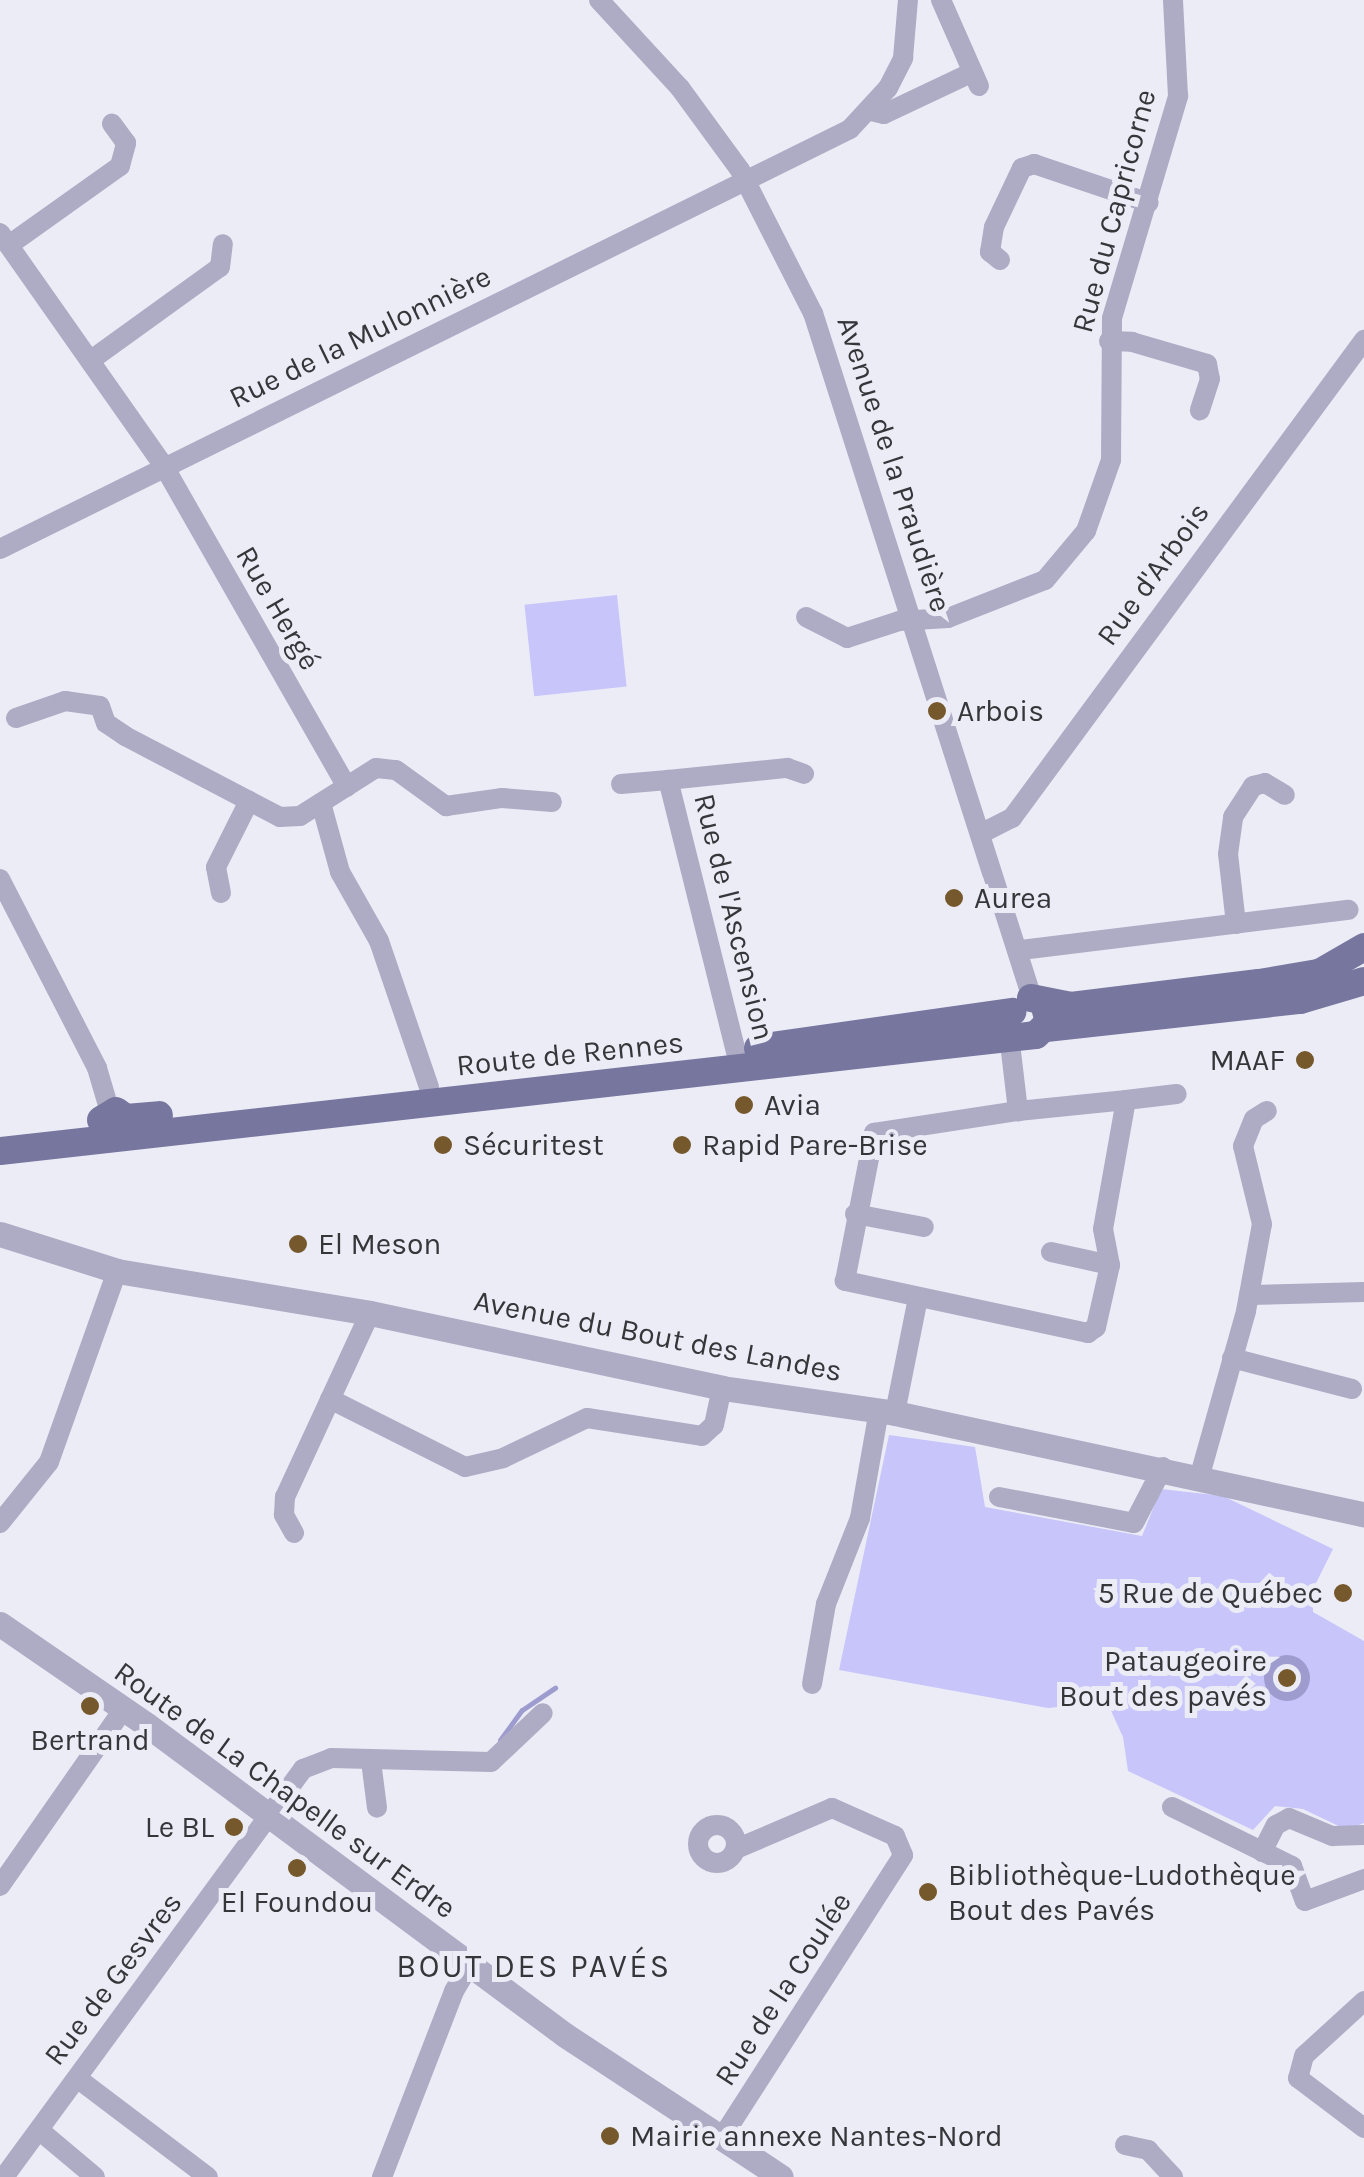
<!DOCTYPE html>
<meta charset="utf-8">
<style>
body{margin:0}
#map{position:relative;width:1364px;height:2177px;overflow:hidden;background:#ececf7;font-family:Karla,sans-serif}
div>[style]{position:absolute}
.green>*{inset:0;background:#c7c5f9;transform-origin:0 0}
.water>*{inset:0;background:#9e9ccf}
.round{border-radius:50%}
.stream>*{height:5px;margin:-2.5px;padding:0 2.5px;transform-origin:2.5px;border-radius:2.5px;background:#9e9ccf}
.minor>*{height:20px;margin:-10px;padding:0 10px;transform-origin:10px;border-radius:10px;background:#adacc4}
.minor>.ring{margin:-10px;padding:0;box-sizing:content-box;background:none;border:20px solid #adacc4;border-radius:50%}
.tertiary>*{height:25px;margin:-12.5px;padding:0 12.5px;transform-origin:12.5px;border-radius:12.5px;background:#adacc4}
.primary>*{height:28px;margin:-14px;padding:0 14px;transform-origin:14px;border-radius:14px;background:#77769f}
.dots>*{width:28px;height:28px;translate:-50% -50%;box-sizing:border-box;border:5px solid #ececf7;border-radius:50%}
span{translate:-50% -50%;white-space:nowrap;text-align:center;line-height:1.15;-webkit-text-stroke:10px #ececf7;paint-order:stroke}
.street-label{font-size:30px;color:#36363a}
.poi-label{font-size:30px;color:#36363a}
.left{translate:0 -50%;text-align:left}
.right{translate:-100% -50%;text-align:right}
.neighbourhood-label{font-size:32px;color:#36363a;letter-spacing:2.5px}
</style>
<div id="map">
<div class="green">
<div style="left:617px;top:595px;width:92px;height:93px;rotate:84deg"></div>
<div style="clip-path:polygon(889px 1435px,975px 1447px,985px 1507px,1142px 1536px,1161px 1489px,1223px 1496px,1333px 1549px,1313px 1589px,1313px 1612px,1364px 1641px,1364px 1823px,1347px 1830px,1303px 1809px,1275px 1806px,1253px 1830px,1128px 1771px,1123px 1737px,1107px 1702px,1048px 1708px,839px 1670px)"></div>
</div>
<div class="water">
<div class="round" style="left:1264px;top:1655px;width:46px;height:46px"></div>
</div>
<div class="stream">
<div style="left:500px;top:1740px;width:37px;rotate:-54deg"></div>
<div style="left:522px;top:1710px;width:40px;rotate:-34deg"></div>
</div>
<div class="minor">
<div style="left:599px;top:0;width:120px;rotate:47.4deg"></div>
<div style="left:680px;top:88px;width:102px;rotate:53.8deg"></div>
<div style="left:740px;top:170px;width:161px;rotate:63deg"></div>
<div style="left:813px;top:313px;width:719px;rotate:72.27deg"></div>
<div style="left:941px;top:0;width:94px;rotate:66.2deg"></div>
<div style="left:871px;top:111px;width:13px;rotate:13deg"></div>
<div style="left:884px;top:114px;width:98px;rotate:-25.3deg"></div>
<div style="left:0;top:233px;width:287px;rotate:54.9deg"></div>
<div style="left:165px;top:468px;width:367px;rotate:60.3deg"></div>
<div style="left:9px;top:245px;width:136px;rotate:-35.4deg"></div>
<div style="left:120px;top:166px;width:24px;rotate:-75deg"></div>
<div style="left:126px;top:143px;width:24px;rotate:-126deg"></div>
<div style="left:1000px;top:260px;width:13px;rotate:-141deg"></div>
<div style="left:990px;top:252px;width:25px;rotate:-81deg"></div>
<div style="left:994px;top:227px;width:65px;rotate:-64.6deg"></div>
<div style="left:1022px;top:168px;width:13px;rotate:-18deg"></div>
<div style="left:1034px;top:164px;width:121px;rotate:18.7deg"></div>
<div style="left:1109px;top:341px;width:23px;rotate:2deg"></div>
<div style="left:1132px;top:342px;width:78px;rotate:16.3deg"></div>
<div style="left:1207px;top:364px;width:15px;rotate:79deg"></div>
<div style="left:1210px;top:379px;width:33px;rotate:108deg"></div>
<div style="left:91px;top:360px;width:159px;rotate:-35.8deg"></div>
<div style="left:220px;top:267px;width:23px;rotate:-83deg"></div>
<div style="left:0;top:549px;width:948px;rotate:-26.29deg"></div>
<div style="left:850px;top:129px;width:56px;rotate:-47.2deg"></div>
<div style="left:888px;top:88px;width:34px;rotate:-63deg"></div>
<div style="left:903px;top:58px;width:58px;rotate:-85.1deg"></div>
<div style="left:806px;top:617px;width:46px;rotate:27.1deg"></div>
<div style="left:847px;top:638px;width:55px;rotate:-18.1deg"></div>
<div style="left:899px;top:621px;width:49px;rotate:-3.5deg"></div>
<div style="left:948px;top:618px;width:104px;rotate:-21.4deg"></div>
<div style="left:1045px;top:580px;width:64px;rotate:-50.1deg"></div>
<div style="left:1086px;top:531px;width:75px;rotate:-70.6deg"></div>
<div style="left:1111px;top:460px;width:142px;rotate:-89.6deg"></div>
<div style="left:1112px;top:318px;width:232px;rotate:-73.4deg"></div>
<div style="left:1178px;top:96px;width:96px;rotate:-93deg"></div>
<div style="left:16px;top:718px;width:52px;rotate:-19.1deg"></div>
<div style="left:65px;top:701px;width:35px;rotate:8deg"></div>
<div style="left:100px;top:706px;width:18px;rotate:71deg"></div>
<div style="left:106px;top:723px;width:23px;rotate:34deg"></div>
<div style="left:125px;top:736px;width:175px;rotate:27.6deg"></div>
<div style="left:280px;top:817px;width:20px;rotate:-3deg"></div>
<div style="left:300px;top:816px;width:90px;rotate:-32.3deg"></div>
<div style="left:376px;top:768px;width:20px;rotate:6deg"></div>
<div style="left:396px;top:770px;width:62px;rotate:35.8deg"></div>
<div style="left:446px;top:806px;width:57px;rotate:-8.1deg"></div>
<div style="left:502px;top:798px;width:50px;rotate:4.6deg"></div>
<div style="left:621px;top:784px;width:47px;rotate:-4.9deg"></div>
<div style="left:321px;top:803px;width:72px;rotate:74.6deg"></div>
<div style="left:340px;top:872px;width:79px;rotate:60.5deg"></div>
<div style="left:379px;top:941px;width:154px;rotate:71.1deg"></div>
<div style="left:982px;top:833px;width:34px;rotate:-27deg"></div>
<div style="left:1012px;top:818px;width:594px;rotate:-53.63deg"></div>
<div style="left:0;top:879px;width:212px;rotate:62.8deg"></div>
<div style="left:97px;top:1068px;width:46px;rotate:73.5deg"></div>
<div style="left:221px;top:893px;width:26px;rotate:-101deg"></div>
<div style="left:216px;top:867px;width:74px;rotate:-63.4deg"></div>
<div style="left:1236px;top:924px;width:70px;rotate:-96.5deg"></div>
<div style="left:1228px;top:854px;width:37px;rotate:-82deg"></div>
<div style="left:1233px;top:817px;width:37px;rotate:-57deg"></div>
<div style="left:1253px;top:786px;width:12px;rotate:-14deg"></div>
<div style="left:1265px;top:783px;width:23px;rotate:31deg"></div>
<div style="left:1021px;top:950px;width:330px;rotate:-7deg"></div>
<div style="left:1009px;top:1035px;width:77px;rotate:83.2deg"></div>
<div style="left:1018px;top:1111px;width:109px;rotate:-5.8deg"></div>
<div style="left:1126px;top:1100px;width:131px;rotate:100.1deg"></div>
<div style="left:1103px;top:1229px;width:37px;rotate:79deg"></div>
<div style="left:1110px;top:1265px;width:64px;rotate:102.7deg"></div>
<div style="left:1096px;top:1327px;width:10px;rotate:143deg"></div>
<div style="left:1088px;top:1333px;width:249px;rotate:-167.9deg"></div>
<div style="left:845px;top:1281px;width:151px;rotate:-78.9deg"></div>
<div style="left:874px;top:1133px;width:146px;rotate:-8.7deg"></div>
<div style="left:740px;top:1068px;width:297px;rotate:-104deg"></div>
<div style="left:668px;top:780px;width:120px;rotate:-5.8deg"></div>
<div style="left:787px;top:768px;width:18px;rotate:19deg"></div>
<div style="left:1126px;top:1100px;width:51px;rotate:-6.7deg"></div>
<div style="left:855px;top:1214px;width:70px;rotate:10.7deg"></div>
<div style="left:1051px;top:1252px;width:60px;rotate:12.4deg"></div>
<div style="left:1249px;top:1295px;width:115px;rotate:-1.5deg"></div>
<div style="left:1232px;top:1358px;width:124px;rotate:14.5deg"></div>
<div style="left:330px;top:1399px;width:151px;rotate:26.7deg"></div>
<div style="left:465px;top:1467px;width:39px;rotate:-13deg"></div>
<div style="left:503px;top:1458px;width:93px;rotate:-25.5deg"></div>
<div style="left:587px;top:1418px;width:116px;rotate:8.9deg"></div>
<div style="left:702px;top:1436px;width:16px;rotate:-43deg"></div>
<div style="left:714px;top:1425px;width:38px;rotate:-78deg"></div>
<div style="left:895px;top:1413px;width:117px;rotate:-78.7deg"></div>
<div style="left:1200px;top:1475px;width:170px;rotate:-74.3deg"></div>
<div style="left:1246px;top:1311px;width:88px;rotate:-79.6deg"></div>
<div style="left:1262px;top:1224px;width:80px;rotate:-103.7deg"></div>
<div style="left:1243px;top:1146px;width:29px;rotate:-68deg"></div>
<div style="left:1254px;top:1119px;width:15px;rotate:-32deg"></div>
<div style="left:999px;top:1497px;width:137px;rotate:10.9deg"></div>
<div style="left:1134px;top:1523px;width:63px;rotate:-62.6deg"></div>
<div style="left:0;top:1523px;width:78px;rotate:-51.2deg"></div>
<div style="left:49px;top:1462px;width:203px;rotate:-70.4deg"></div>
<div style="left:294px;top:1533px;width:21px;rotate:-119deg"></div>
<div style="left:284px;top:1515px;width:18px;rotate:-87deg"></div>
<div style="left:285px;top:1497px;width:203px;rotate:-65.2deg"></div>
<div style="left:812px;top:1684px;width:81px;rotate:-80.1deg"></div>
<div style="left:826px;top:1604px;width:92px;rotate:-68.4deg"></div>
<div style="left:860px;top:1518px;width:110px;rotate:-80deg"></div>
<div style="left:371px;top:1761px;width:47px;rotate:82.7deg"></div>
<div style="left:1172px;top:1807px;width:134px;rotate:26.2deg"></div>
<div style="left:1292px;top:1866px;width:37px;rotate:70deg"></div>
<div style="left:1305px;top:1901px;width:63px;rotate:-20.4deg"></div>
<div class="ring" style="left:698px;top:1825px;width:18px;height:18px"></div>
<div style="left:1262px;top:1852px;width:30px;rotate:-63deg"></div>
<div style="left:1276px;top:1825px;width:15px;rotate:-28deg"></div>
<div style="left:1289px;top:1818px;width:47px;rotate:22.7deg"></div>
<div style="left:1332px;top:1836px;width:32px;rotate:-2deg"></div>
<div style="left:0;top:1886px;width:215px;rotate:-55.1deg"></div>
<div style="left:1364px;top:2001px;width:81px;rotate:137.5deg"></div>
<div style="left:1304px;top:2056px;width:23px;rotate:105deg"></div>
<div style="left:1298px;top:2078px;width:83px;rotate:37.1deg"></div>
<div style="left:77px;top:2078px;width:164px;rotate:37.1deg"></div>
<div style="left:39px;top:2130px;width:73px;rotate:40deg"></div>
<div style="left:721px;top:2139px;width:337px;rotate:-57.3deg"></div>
<div style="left:903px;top:1855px;width:21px;rotate:-113deg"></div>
<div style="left:895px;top:1836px;width:69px;rotate:-156deg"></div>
<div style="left:832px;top:1808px;width:104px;rotate:156.9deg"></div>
<div style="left:1125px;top:2145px;width:24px;rotate:12deg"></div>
<div style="left:1148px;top:2150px;width:37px;rotate:47deg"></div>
<div style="left:4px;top:2177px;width:506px;rotate:-53.76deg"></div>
<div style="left:303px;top:1769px;width:30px;rotate:-21deg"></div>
<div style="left:331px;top:1758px;width:160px;rotate:1.4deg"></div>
<div style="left:491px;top:1762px;width:71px;rotate:-43.3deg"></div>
<div style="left:382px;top:2177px;width:199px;rotate:-68.8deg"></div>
<div style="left:454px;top:1991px;width:29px;rotate:-59deg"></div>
</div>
<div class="tertiary">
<div style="left:0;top:1234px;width:123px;rotate:17.5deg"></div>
<div style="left:117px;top:1271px;width:256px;rotate:9.4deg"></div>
<div style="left:370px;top:1313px;width:360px;rotate:12deg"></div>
<div style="left:722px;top:1388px;width:175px;rotate:8.2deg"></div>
<div style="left:895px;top:1413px;width:480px;rotate:12.2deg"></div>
<div style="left:0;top:1624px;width:178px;rotate:34.5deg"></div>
<div style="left:147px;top:1725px;width:520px;rotate:36.56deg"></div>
<div style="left:565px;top:2035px;width:258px;rotate:33.3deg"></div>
</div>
<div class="primary">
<div style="left:1031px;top:998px;width:41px;rotate:11.3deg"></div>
<div style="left:1071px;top:1006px;width:189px;rotate:-7deg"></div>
<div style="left:1259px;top:983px;width:61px;rotate:-9.5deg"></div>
<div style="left:1319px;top:973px;width:52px;rotate:-30deg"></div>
<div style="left:1046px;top:1028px;width:256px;rotate:-6.3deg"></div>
<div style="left:1300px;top:1000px;width:67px;rotate:-16.5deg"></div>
<div style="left:758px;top:1048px;width:257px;rotate:-8.1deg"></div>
<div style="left:101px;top:1120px;width:17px;rotate:-31deg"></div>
<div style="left:116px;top:1111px;width:12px;rotate:35deg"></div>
<div style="left:126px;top:1118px;width:33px;rotate:-5deg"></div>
<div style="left:0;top:1151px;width:1042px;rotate:-6.39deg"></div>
<div style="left:1036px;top:1035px;width:18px;rotate:-45deg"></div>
<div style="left:1049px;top:1022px;width:20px;rotate:-105deg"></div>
</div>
<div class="dots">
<div style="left:937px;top:711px;background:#75582b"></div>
<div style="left:954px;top:898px;background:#75582b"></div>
<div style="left:1305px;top:1060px;background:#75582b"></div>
<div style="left:744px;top:1105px;background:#75582b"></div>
<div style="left:443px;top:1145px;background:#75582b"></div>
<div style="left:682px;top:1145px;background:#75582b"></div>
<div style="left:298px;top:1244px;background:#75582b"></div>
<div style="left:1343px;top:1593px;background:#75582b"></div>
<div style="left:1287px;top:1678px;background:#75582b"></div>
<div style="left:90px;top:1706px;background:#75582b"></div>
<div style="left:234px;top:1827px;background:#75582b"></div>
<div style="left:297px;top:1868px;background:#75582b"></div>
<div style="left:928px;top:1892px;background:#75582b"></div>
<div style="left:610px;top:2136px;background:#75582b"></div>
</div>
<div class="street-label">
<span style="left:1114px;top:211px;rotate:-75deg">Rue du Capricorne</span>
<span style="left:360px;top:337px;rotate:-26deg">Rue de la Mulonnière</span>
<span style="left:894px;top:464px;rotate:72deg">Avenue de la Praudière</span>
<span style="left:1153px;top:574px;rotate:-54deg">Rue d'Arbois</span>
<span style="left:278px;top:608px;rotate:60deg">Rue Hergé</span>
<span style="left:734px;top:917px;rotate:76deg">Rue de l'Ascension</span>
<span style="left:570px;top:1054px;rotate:-6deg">Route de Rennes</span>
<span style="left:658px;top:1336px;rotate:11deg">Avenue du Bout des Landes</span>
<span style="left:285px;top:1790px;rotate:36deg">Route de La Chapelle sur Erdre</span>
<span style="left:113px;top:1979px;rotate:-53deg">Rue de Gesvres</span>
<span style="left:783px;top:1989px;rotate:-57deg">Rue de la Coulée</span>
</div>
<div class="poi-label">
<span class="left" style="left:957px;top:711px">Arbois</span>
<span class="left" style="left:974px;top:898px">Aurea</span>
<span class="right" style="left:1285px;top:1060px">MAAF</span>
<span class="left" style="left:764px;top:1105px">Avia</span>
<span class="left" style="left:463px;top:1145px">Sécuritest</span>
<span class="left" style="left:702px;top:1145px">Rapid Pare-Brise</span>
<span class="left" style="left:318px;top:1244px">El Meson</span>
<span class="right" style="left:1323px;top:1593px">5 Rue de Québec</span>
<span class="right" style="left:1267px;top:1678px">Pataugeoire<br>Bout des pavés</span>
<span style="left:90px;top:1740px">Bertrand</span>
<span class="right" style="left:214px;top:1827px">Le BL</span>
<span class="left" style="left:948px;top:1892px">Bibliothèque-Ludothèque<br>Bout des Pavés</span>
<span style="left:297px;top:1902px">El Foundou</span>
<span class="left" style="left:630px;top:2136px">Mairie annexe Nantes-Nord</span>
</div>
<div class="neighbourhood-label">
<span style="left:534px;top:1967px">BOUT DES PAVÉS</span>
</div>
</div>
